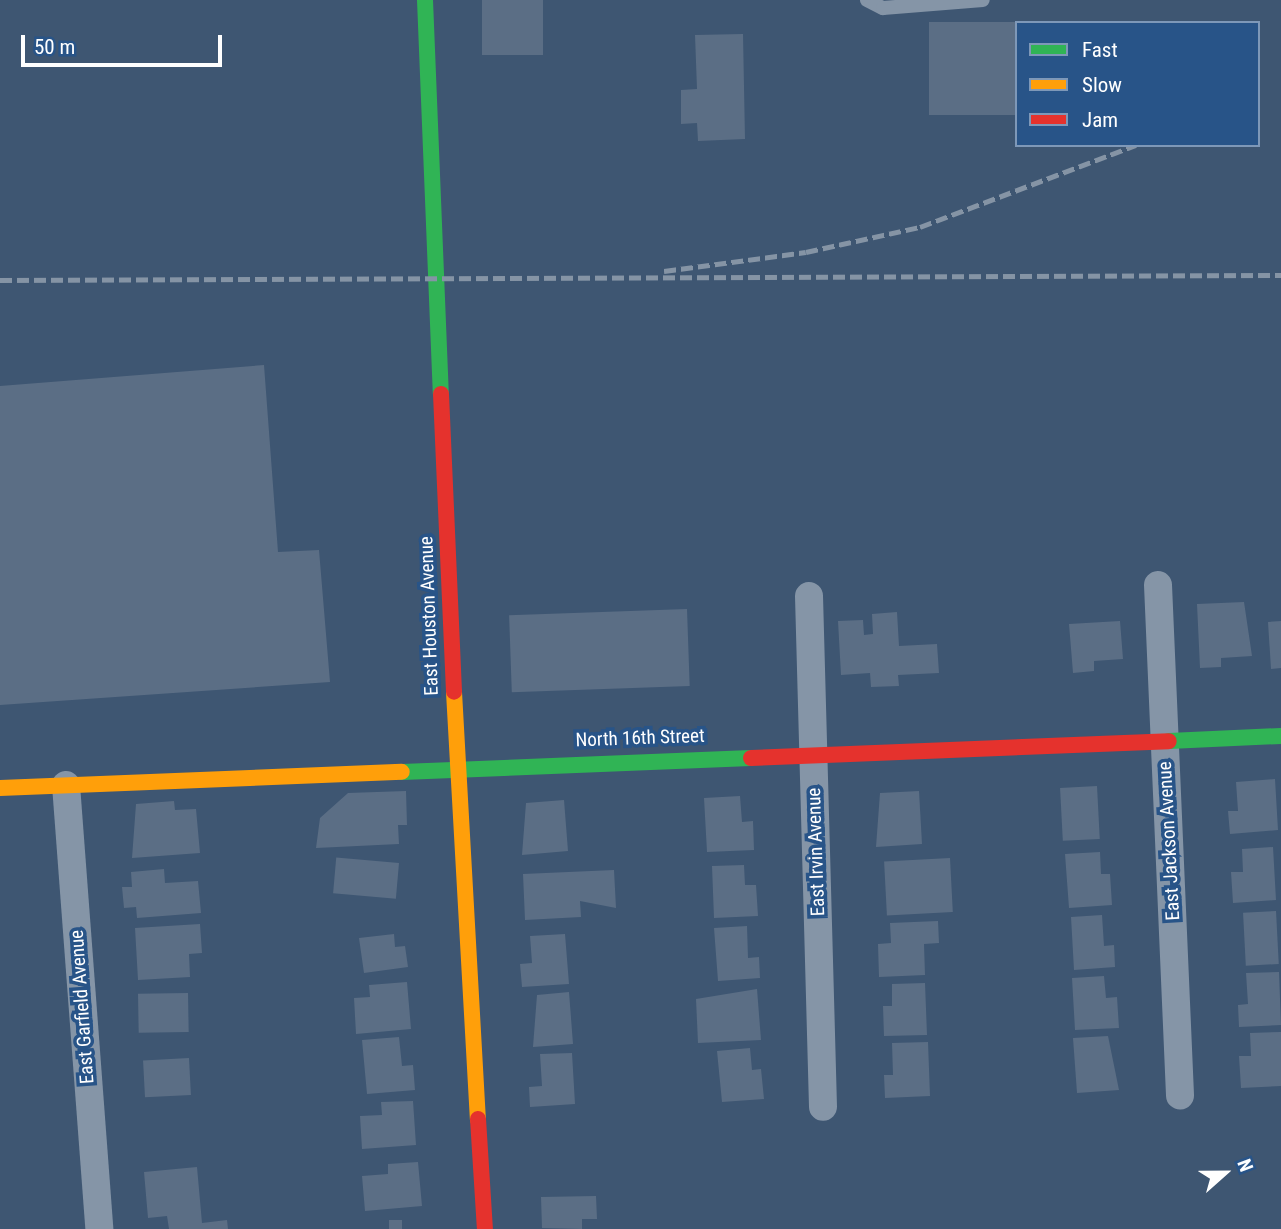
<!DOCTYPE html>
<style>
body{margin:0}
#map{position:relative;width:1281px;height:1229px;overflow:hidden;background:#3e5672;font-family:"Roboto Condensed",sans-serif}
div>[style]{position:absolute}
.building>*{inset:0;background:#5b6e85;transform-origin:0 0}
.lane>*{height:14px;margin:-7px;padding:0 7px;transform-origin:7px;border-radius:7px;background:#8595a7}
.street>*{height:28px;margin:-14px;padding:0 14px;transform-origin:14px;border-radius:14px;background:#8595a7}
.fast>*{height:16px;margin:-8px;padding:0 8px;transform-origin:8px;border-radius:8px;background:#30b455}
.slow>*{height:16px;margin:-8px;padding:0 8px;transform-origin:8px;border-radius:8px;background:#ff9f0a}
.jam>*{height:16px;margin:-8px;padding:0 8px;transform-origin:8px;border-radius:8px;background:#e5322d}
.rail>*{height:5px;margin-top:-2.5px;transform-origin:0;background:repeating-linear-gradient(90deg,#8594a5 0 12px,transparent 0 17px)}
span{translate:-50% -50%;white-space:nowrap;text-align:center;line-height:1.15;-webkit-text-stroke:7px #285488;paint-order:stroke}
.street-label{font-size:19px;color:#fff}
.legend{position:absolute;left:1015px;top:21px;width:245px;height:126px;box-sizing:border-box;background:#285488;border:2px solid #7e98b8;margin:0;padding:9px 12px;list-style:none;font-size:21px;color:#fff}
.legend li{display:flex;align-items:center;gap:14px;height:35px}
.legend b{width:35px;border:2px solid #7e98b8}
.north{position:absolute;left:1190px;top:1138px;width:70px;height:70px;-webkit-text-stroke:5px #285488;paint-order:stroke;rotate:69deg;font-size:19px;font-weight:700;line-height:28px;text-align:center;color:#fff}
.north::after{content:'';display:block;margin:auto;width:24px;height:32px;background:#fff;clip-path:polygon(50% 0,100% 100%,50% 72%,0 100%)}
.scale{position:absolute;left:21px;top:35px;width:201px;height:32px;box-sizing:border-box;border:4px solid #fff;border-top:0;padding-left:9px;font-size:21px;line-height:24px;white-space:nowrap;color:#fff;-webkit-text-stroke:5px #285488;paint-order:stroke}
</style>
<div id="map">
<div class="building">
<div style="left:482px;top:0;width:61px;height:55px"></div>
<div style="left:1017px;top:22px;width:93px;height:88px;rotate:90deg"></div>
<div style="clip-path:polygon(743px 34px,745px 139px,698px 141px,697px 123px,681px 124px,681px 90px,697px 89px,695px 35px)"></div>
<div style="clip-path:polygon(264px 365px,278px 552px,319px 550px,330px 682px,0 705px,0 386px)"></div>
<div style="clip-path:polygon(1244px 602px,1252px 656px,1221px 658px,1221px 667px,1200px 668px,1197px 604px)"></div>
<div style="left:687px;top:609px;width:77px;height:178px;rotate:88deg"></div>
<div style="clip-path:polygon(897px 612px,899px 646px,937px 644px,939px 673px,898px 675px,899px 686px,871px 687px,870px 673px,841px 675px,838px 621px,863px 620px,864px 635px,873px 634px,872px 614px)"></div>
<div style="clip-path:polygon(1120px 621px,1123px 659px,1094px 661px,1094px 671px,1073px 673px,1069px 624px)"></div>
<div style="clip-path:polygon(1281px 621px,1281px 668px,1271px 669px,1268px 622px)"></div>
<div style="clip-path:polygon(1275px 779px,1278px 830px,1230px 834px,1228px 811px,1238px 811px,1236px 782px)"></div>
<div style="left:1097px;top:786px;width:53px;height:37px;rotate:87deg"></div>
<div style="clip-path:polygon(406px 791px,407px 825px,398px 825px,399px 844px,316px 848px,320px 818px,348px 793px)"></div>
<div style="clip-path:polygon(919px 791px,922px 844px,876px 847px,880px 793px)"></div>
<div style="clip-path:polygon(740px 796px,742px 822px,753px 821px,754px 850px,707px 852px,704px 798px)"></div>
<div style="clip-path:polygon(564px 800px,568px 851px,522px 855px,526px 803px)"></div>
<div style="clip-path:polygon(174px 801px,175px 810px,196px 809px,200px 853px,132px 858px,136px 804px)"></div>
<div style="clip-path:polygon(1273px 847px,1276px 900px,1233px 903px,1231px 872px,1243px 872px,1242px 849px)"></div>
<div style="clip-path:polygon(1100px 852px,1101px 874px,1110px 874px,1112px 905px,1069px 908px,1065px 854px)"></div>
<div style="left:950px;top:858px;width:54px;height:66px;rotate:87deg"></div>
<div style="left:399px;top:863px;width:36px;height:63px;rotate:95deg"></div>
<div style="clip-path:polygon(744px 865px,745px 885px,756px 885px,758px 916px,714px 918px,712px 866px)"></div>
<div style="clip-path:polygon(164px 869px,165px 883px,198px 881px,201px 913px,137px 918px,136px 907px,124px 908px,122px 887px,132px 887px,131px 872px)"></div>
<div style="clip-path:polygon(614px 870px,616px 908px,580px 901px,581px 917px,525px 920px,523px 874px)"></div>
<div style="left:1276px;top:911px;width:53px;height:33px;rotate:87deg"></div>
<div style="clip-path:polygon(1102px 915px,1104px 946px,1114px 945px,1115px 967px,1074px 970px,1071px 917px)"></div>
<div style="clip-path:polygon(938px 921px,939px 943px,924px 944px,925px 975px,879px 977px,878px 944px,891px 943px,890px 923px)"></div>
<div style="clip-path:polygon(200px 924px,202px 953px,189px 954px,190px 977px,138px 980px,135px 928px)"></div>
<div style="clip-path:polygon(747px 926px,748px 958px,759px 957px,760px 978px,718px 981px,714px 928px)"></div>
<div style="clip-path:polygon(394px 934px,395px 947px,405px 946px,408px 967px,364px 973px,359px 938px)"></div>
<div style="clip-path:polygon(565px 934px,569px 984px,522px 987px,520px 964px,532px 963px,530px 936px)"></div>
<div style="clip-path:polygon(1279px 972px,1281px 1025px,1239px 1027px,1238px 1005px,1248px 1004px,1246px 973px)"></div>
<div style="clip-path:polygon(1104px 976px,1106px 998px,1117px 997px,1119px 1028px,1075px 1030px,1072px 978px)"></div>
<div style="clip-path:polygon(407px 982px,411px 1029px,356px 1034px,354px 998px,370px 997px,369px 985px)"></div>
<div style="clip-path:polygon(925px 983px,927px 1035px,884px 1036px,883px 1006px,892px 1006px,892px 984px)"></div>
<div style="clip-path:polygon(757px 989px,761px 1040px,698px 1043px,696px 999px)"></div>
<div style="clip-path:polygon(569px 992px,573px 1044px,533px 1047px,537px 995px)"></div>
<div style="left:188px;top:993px;width:39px;height:50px;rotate:89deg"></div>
<div style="clip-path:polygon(1281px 1032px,1281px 1086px,1241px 1088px,1239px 1056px,1251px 1056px,1250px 1033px)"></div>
<div style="clip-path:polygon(1108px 1036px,1119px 1090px,1077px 1093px,1073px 1038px)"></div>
<div style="clip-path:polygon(399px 1037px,402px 1066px,413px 1065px,415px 1090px,367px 1094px,362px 1040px)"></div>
<div style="clip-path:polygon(928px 1042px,930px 1096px,885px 1098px,884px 1075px,893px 1075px,892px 1043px)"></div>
<div style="clip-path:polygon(750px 1048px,752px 1070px,761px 1069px,764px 1099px,722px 1102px,717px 1051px)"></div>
<div style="clip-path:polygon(572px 1053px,575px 1104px,530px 1107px,529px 1087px,542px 1086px,540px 1054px)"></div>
<div style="left:189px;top:1058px;width:37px;height:46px;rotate:87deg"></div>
<div style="clip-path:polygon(413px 1101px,416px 1145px,362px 1149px,360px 1116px,382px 1115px,381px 1102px)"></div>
<div style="clip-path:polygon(418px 1162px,422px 1206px,365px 1211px,362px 1176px,388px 1174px,388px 1164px)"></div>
<div style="clip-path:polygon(197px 1167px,202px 1223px,227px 1220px,228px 1229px,169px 1229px,167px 1216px,148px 1218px,144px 1172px)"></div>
<div style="clip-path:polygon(596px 1196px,597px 1219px,582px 1219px,582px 1229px,542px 1228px,541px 1197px)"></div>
<div style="left:389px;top:1220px;width:13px;height:9px"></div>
</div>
<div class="lane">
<div style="left:867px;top:0;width:18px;rotate:27deg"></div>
<div style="left:883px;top:8px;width:100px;rotate:-4.6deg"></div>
</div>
<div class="street">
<div style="left:1158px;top:585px;width:511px;rotate:87.53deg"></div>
<div style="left:809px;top:596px;width:511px;rotate:88.43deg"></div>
<div style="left:66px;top:785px;width:445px;rotate:85.7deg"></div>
</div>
<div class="fast">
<div style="left:425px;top:0;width:394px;rotate:87.7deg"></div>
<div style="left:1169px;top:741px;width:112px;rotate:-2.6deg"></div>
<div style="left:402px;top:772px;width:349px;rotate:-2.3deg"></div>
</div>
<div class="slow">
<div style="left:454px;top:692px;width:428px;rotate:86.8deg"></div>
<div style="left:0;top:788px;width:402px;rotate:-2.3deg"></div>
</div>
<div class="jam">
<div style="left:441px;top:394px;width:298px;rotate:87.5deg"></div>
<div style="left:751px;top:758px;width:418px;rotate:-2.3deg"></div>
<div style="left:478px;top:1119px;width:110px;rotate:86.4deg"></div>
</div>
<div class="rail">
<div style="left:664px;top:271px;width:143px;rotate:-7.6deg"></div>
<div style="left:806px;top:252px;width:117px;rotate:-12.4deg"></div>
<div style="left:920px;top:227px;width:231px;rotate:-20.8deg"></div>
<div style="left:0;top:280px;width:1281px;rotate:-0.22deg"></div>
</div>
<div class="street-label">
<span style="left:429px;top:616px;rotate:-92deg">East Houston Avenue</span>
<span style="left:640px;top:738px;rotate:-2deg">North 16th Street</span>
<span style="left:1169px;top:841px;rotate:-93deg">East Jackson Avenue</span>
<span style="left:816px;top:852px;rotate:-92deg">East Irvin Avenue</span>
<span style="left:82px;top:1007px;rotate:-94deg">East Garfield Avenue</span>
</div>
<ul class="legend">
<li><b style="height:9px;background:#30b455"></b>Fast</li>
<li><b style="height:9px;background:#ff9f0a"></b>Slow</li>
<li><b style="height:9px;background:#e5322d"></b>Jam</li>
</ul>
<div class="north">N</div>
<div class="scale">50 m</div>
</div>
